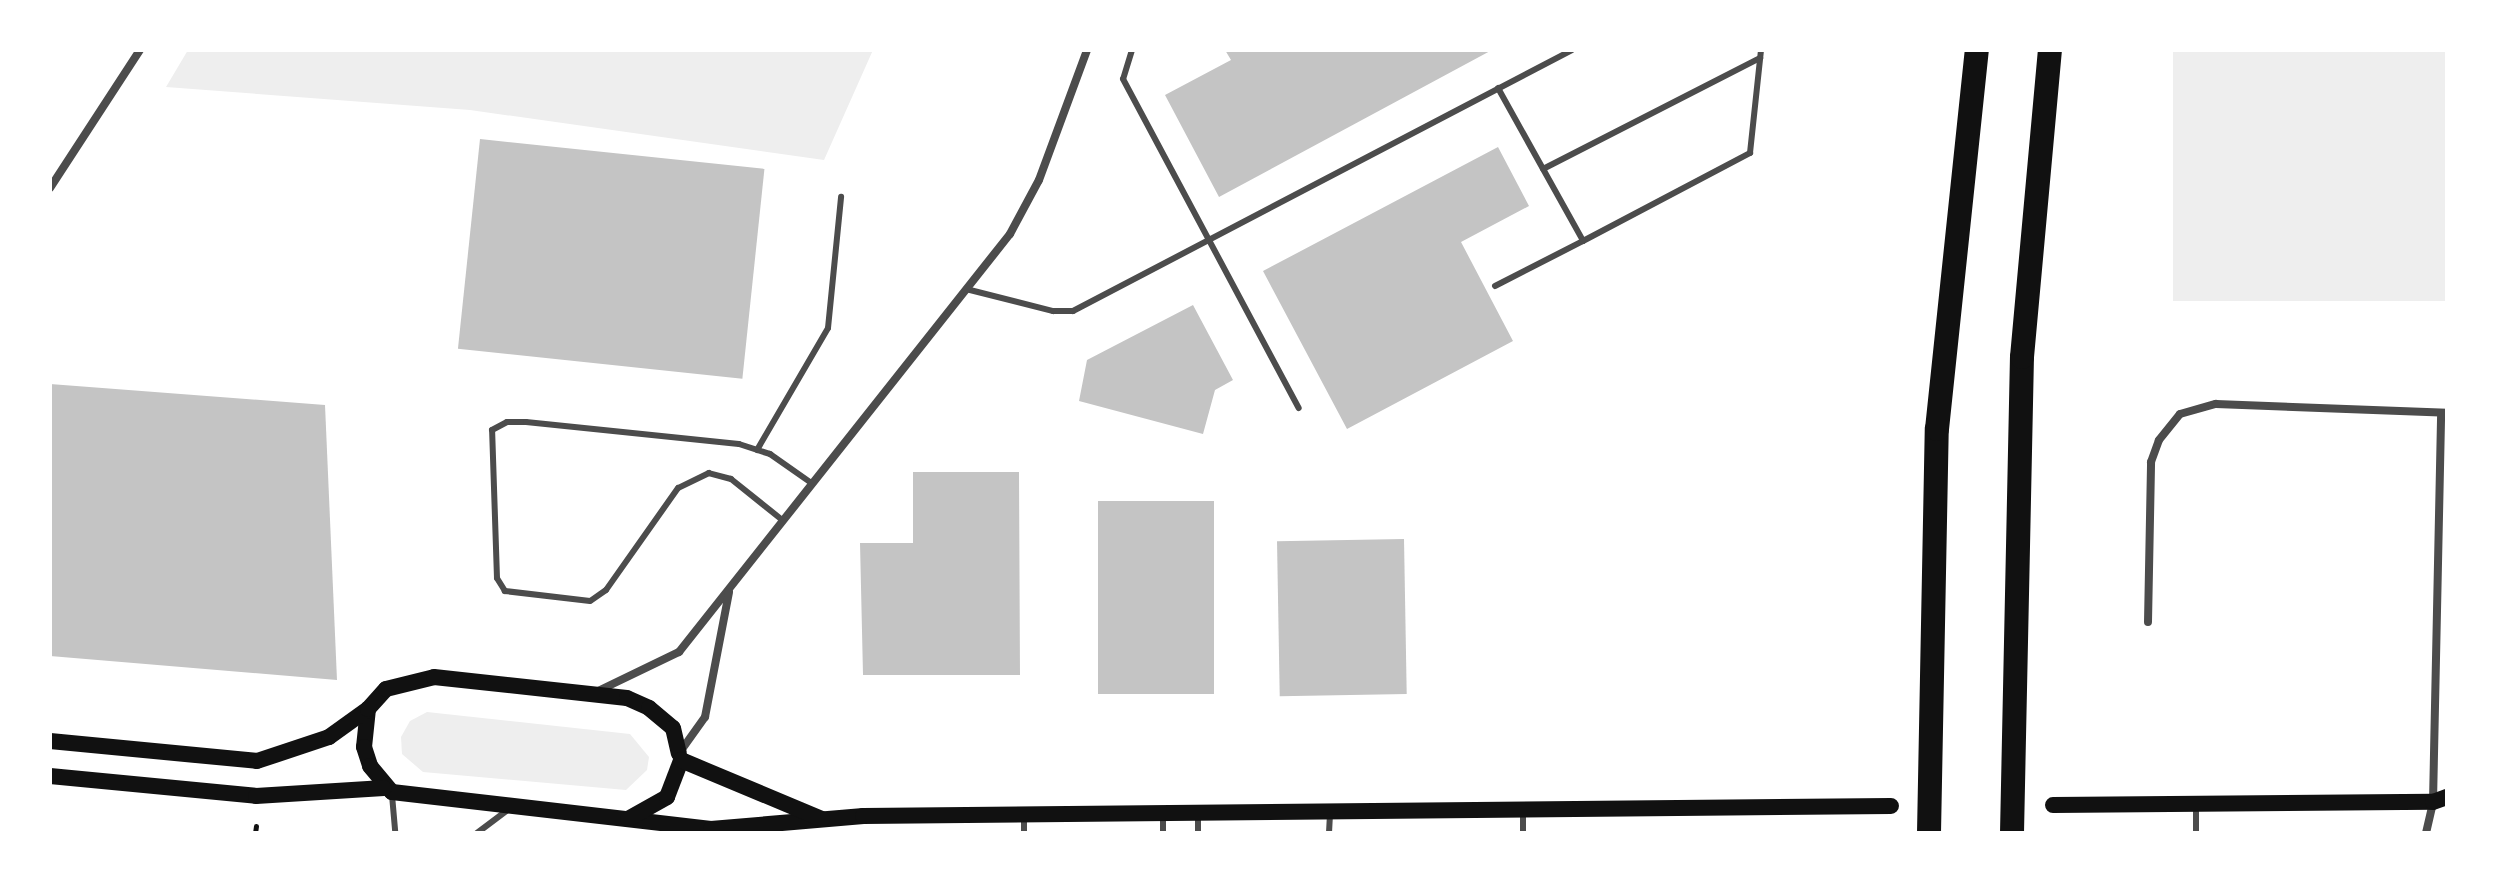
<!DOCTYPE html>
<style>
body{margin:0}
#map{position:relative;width:2497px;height:883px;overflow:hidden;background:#fff;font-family:"Titillium Web",sans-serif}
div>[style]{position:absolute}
.green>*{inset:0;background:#eee;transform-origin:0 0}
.building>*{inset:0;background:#c4c4c4;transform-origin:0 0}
.path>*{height:5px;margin:-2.5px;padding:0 2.5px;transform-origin:2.5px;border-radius:2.5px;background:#111}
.service>*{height:6px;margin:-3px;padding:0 3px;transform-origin:3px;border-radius:3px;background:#4c4c4c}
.minor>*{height:8px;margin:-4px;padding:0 4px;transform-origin:4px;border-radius:4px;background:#4c4c4c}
.secondary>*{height:16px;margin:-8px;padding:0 8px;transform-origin:8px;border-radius:8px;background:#111}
.motorway>*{height:24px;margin:-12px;padding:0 12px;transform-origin:12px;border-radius:12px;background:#111}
span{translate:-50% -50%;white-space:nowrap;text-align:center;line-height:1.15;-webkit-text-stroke:8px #fff;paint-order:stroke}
.frame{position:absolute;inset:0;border:52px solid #fff;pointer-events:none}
</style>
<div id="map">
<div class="green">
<div style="clip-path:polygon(188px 50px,873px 50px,824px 160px,470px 110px,166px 87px)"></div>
<div style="left:2173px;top:50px;width:274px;height:251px"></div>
<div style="clip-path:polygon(427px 712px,630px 734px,649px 757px,647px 770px,626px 790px,423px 772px,402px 754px,401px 737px,410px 721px)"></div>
</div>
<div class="building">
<div style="clip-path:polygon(1225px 50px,1492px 50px,1219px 197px,1165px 95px,1231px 60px)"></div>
<div style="left:480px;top:139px;width:286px;height:211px;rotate:6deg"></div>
<div style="clip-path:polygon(1498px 147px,1529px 206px,1461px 242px,1513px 341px,1347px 429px,1263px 271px)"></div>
<div style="clip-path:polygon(1193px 305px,1233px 380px,1215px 390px,1203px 434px,1079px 401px,1087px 360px)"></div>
<div style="clip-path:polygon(50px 384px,325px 405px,337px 680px,50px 656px)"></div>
<div style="clip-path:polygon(913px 472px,1019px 472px,1020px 675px,863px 675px,860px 543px,913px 543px)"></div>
<div style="left:1098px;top:501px;width:116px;height:193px"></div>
<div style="left:1404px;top:539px;width:155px;height:127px;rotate:89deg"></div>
</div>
<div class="path">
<div style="left:255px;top:833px;width:7px;rotate:-82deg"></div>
</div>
<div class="service">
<div style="left:1132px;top:50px;width:30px;rotate:107deg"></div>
<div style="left:1123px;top:79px;width:373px;rotate:61.9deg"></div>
<div style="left:1498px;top:88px;width:175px;rotate:60.9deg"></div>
<div style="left:1583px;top:241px;width:189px;rotate:-27.8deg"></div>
<div style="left:1750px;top:153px;width:104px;rotate:-83.9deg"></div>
<div style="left:1543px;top:169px;width:244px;rotate:-27.1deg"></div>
<div style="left:1495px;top:286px;width:99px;rotate:-27.1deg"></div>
<div style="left:966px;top:289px;width:90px;rotate:14.2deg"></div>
<div style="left:1053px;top:311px;width:20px"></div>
<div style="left:1073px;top:311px;width:563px;rotate:-27.61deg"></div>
<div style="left:757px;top:450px;width:141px;rotate:-59.8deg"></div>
<div style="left:828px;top:328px;width:132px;rotate:-84.3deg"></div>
<div style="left:781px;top:519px;width:64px;rotate:-141.3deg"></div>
<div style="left:731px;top:479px;width:23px;rotate:-165deg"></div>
<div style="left:709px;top:473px;width:34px;rotate:154deg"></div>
<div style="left:678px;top:488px;width:125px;rotate:125.2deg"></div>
<div style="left:606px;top:590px;width:19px;rotate:145deg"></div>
<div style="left:590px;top:601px;width:86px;rotate:-173.3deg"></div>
<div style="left:505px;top:591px;width:15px;rotate:-122deg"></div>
<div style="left:497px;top:578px;width:148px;rotate:-91.9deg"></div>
<div style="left:492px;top:430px;width:17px;rotate:-28deg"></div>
<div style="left:507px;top:422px;width:19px"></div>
<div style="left:526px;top:422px;width:214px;rotate:5.9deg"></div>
<div style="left:739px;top:444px;width:33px;rotate:18deg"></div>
<div style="left:770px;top:454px;width:49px;rotate:35deg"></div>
<div style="left:392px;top:795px;width:38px;rotate:85deg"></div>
<div style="left:1523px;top:813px;width:20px;rotate:90deg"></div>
<div style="left:1163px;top:816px;width:17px;rotate:90deg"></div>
<div style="left:1024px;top:817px;width:16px;rotate:90deg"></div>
<div style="left:477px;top:833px;width:40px;rotate:-37deg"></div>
<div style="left:1198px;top:833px;width:20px;rotate:-90deg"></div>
<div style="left:1329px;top:833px;width:18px;rotate:-87deg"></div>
<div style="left:2196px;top:833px;width:26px;rotate:-90deg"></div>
</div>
<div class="minor">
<div style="left:50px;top:188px;width:165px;rotate:-56.9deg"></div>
<div style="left:2148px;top:622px;width:160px;rotate:-88.9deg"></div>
<div style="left:2151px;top:462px;width:23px;rotate:-70deg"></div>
<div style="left:2159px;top:440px;width:33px;rotate:-51deg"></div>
<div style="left:2180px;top:414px;width:37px;rotate:-16deg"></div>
<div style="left:2216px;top:404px;width:231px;rotate:2.2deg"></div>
<div style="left:598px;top:691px;width:90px;rotate:-25.7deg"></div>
<div style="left:679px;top:652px;width:533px;rotate:-51.63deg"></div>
<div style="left:1010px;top:234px;width:61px;rotate:-61.8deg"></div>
<div style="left:1039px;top:180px;width:139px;rotate:-69.7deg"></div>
<div style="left:680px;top:752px;width:43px;rotate:-54.5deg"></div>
<div style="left:705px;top:717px;width:127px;rotate:-79.1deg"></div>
<div style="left:2426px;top:833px;width:32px;rotate:-77deg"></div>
<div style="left:2433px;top:802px;width:389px;rotate:-88.8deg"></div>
</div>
<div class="secondary">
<div style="left:368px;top:709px;width:38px;rotate:96deg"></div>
<div style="left:364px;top:747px;width:20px;rotate:72deg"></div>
<div style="left:370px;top:766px;width:34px;rotate:50deg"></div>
<div style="left:392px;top:792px;width:321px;rotate:6.6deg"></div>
<div style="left:711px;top:829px;width:153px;rotate:-4.9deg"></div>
<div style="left:863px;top:816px;width:1028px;rotate:-0.56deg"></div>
<div style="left:50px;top:741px;width:208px;rotate:5.5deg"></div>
<div style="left:257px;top:761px;width:76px;rotate:-18.4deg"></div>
<div style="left:329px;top:737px;width:48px;rotate:-35.7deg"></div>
<div style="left:368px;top:709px;width:27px;rotate:-48deg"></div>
<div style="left:386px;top:689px;width:49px;rotate:-14deg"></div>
<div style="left:434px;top:677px;width:194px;rotate:6.2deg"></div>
<div style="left:627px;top:698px;width:24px;rotate:24deg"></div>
<div style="left:649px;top:708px;width:31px;rotate:40deg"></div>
<div style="left:673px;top:728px;width:26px;rotate:77deg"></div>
<div style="left:50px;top:776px;width:207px;rotate:5.5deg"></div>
<div style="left:256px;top:796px;width:128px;rotate:-3.6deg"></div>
<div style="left:2053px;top:805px;width:380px;rotate:-0.5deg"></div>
<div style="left:2433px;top:802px;width:15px;rotate:-20deg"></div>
<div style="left:628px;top:819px;width:45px;rotate:-29.4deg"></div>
<div style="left:667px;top:797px;width:40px;rotate:-69deg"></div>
<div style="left:681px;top:760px;width:153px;rotate:22.7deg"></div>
</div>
<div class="motorway">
<div style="left:1929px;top:833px;width:404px;rotate:-88.9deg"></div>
<div style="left:1937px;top:429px;width:381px;rotate:-84deg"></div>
<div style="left:2012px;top:833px;width:476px;rotate:-88.8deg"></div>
<div style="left:2022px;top:357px;width:308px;rotate:-84.8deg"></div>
</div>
<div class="frame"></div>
</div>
